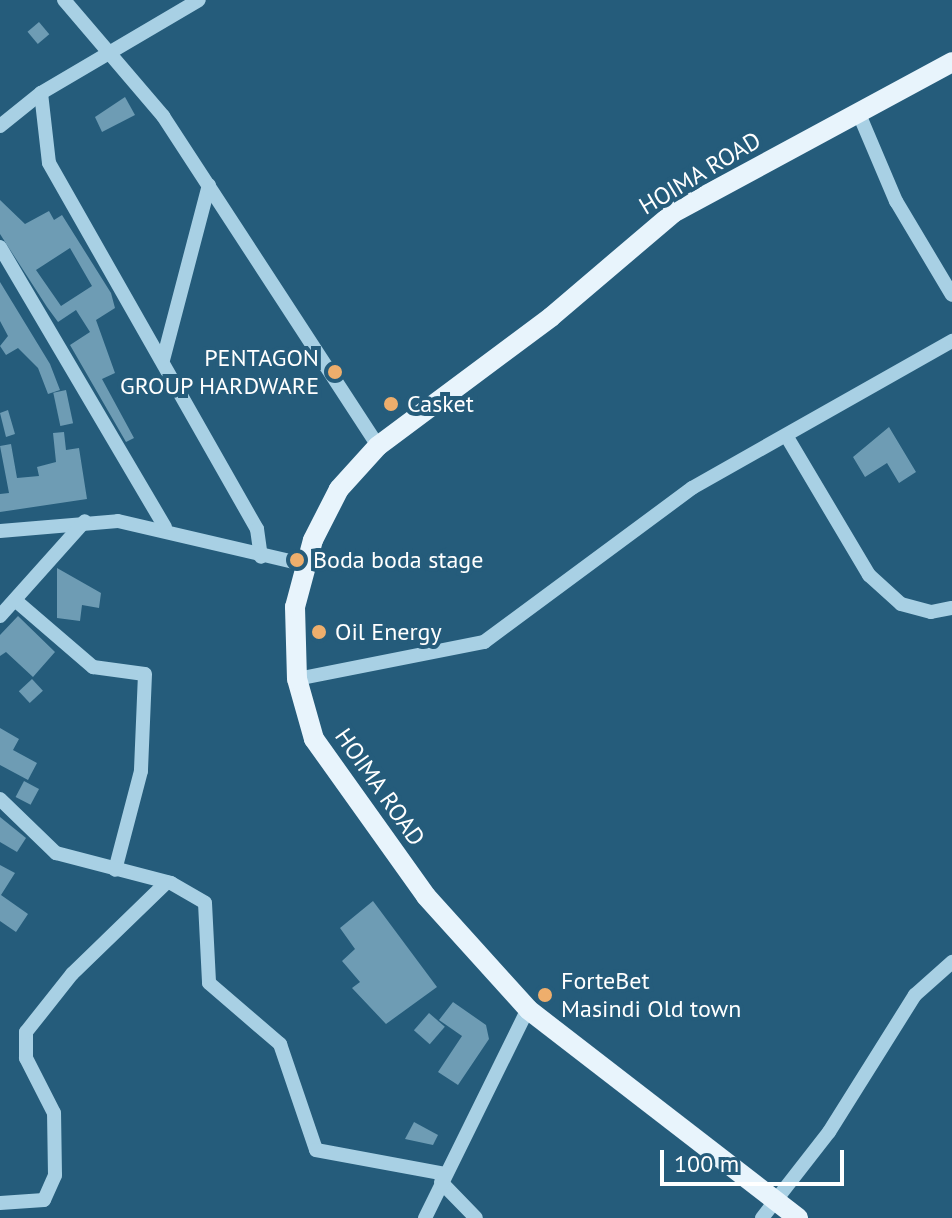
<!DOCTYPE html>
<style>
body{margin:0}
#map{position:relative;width:952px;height:1218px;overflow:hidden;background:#255c7b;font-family:"PT Sans",sans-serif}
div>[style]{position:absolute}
.building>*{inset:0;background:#6e9cb4;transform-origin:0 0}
.minor>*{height:14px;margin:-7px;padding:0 7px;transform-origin:7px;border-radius:7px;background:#a8d0e4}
.major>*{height:20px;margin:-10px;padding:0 10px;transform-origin:10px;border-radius:10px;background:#e8f4fc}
.dots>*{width:22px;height:22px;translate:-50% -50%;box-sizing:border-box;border:4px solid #255c7b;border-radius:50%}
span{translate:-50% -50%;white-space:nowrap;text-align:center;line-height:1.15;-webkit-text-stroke:8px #255c7b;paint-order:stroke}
.street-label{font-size:24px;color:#fff}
.poi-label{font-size:24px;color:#fff}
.right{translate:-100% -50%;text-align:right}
.left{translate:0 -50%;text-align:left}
.scale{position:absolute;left:660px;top:1150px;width:184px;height:36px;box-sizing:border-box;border:4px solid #fff;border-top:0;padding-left:10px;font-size:24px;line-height:28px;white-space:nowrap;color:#fff;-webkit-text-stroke:6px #255c7b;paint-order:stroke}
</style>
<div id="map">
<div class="building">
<div style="left:39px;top:22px;width:16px;height:15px;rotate:50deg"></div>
<div style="clip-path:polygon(125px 97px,135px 115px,102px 132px,95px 117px)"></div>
<div style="clip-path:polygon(evenodd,0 200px,25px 224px,49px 211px,54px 220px,62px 215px,111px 293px,115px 308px,96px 320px,115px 373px,102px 379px,134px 438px,126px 442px,70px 345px,90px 332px,76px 310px,58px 322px,47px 307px,0 234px,0 200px,70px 248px,92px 286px,61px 306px,36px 270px,70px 248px)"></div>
<div style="clip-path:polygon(0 282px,50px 364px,60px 390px,48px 394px,38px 368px,18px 348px,6px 355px,0 346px,8px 336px,0 321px)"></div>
<div style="left:66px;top:390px;width:34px;height:13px;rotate:78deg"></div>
<div style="clip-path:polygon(8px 410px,15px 434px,6px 437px,0 413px)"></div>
<div style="clip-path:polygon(889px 427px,916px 472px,899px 483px,887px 463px,865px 477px,853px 457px)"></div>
<div style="clip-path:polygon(64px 432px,66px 450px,79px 448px,87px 499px,0 512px,0 494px,9px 493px,0 446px,11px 444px,17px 478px,39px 476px,37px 467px,56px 462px,53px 433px)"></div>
<div style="clip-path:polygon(57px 568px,101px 593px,99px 608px,82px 605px,80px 621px,57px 618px)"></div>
<div style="clip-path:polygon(18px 616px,55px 652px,33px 677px,6px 652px,0 656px,0 635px)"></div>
<div style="left:32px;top:679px;width:16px;height:18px;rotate:47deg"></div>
<div style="clip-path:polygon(0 728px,19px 739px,13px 750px,37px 763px,28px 780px,0 765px)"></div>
<div style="left:24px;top:781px;width:17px;height:18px;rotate:28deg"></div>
<div style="clip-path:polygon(0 817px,26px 838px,17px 852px,0 842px)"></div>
<div style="clip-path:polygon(0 865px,15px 873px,1px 895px,28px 914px,16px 932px,0 921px)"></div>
<div style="clip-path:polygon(373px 901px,437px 987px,386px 1024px,352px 988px,360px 982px,342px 961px,355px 949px,340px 928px)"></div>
<div style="clip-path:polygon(453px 1002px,486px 1025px,489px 1039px,458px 1085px,438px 1072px,462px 1036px,439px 1020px)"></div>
<div style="left:429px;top:1013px;width:21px;height:23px;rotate:41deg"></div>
<div style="clip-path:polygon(414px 1122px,438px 1135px,433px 1145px,405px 1139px)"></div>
</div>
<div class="minor">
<div style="left:64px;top:0;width:153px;rotate:49.5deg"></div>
<div style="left:163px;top:116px;width:394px;rotate:56.9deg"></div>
<div style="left:41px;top:93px;width:70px;rotate:83.5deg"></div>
<div style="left:49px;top:163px;width:421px;rotate:60.4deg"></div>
<div style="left:257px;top:529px;width:28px;rotate:82deg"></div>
<div style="left:859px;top:114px;width:95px;rotate:67deg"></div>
<div style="left:896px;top:201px;width:109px;rotate:59.2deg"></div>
<div style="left:0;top:126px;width:53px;rotate:-38.8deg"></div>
<div style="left:41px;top:93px;width:183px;rotate:-30.5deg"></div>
<div style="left:0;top:247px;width:325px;rotate:59.5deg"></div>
<div style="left:163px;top:360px;width:181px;rotate:-75.3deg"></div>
<div style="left:787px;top:437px;width:161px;rotate:59.3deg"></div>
<div style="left:869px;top:575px;width:43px;rotate:42.2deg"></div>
<div style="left:901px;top:604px;width:31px;rotate:15deg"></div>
<div style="left:931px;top:612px;width:21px;rotate:-11deg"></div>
<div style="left:0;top:531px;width:118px;rotate:-4.8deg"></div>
<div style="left:118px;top:521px;width:190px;rotate:13.1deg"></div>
<div style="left:15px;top:600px;width:103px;rotate:40.7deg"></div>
<div style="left:93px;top:667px;width:52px;rotate:7.7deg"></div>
<div style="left:145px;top:674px;width:97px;rotate:92.4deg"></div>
<div style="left:141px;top:771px;width:102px;rotate:104.7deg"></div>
<div style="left:0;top:616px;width:127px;rotate:-48.2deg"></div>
<div style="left:297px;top:679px;width:191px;rotate:-11.2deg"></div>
<div style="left:484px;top:642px;width:259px;rotate:-36.5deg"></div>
<div style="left:692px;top:488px;width:299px;rotate:-29.5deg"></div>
<div style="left:0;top:799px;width:78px;rotate:44deg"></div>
<div style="left:56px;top:853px;width:119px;rotate:14.6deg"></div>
<div style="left:171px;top:883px;width:39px;rotate:30deg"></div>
<div style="left:205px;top:903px;width:80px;rotate:87.1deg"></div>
<div style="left:209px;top:983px;width:94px;rotate:40.7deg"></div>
<div style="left:280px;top:1044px;width:112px;rotate:71.2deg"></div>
<div style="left:316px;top:1150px;width:131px;rotate:10.5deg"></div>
<div style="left:441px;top:1182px;width:50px;rotate:45.8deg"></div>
<div style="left:0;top:1203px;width:44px;rotate:-3.9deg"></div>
<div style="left:44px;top:1200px;width:27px;rotate:-66deg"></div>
<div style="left:55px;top:1175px;width:62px;rotate:-90.9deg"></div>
<div style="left:54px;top:1113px;width:62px;rotate:-117deg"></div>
<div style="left:26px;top:1058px;width:26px;rotate:-90deg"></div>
<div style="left:26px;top:1032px;width:74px;rotate:-51.6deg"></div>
<div style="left:72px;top:974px;width:132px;rotate:-44.1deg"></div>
<div style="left:425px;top:1218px;width:233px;rotate:-63.8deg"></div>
<div style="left:762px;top:1218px;width:109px;rotate:-52.1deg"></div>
<div style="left:829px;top:1132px;width:162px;rotate:-57.9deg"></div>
<div style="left:915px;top:995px;width:50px;rotate:-41.7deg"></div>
</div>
<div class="major">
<div style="left:798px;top:1218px;width:341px;rotate:-142.3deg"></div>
<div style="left:528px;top:1009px;width:152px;rotate:-132.1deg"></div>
<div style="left:426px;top:896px;width:193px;rotate:-125.5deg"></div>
<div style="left:314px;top:739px;width:62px;rotate:-105.8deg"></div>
<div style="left:297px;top:679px;width:72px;rotate:-91.6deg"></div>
<div style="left:295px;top:607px;width:69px;rotate:-75deg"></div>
<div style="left:313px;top:540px;width:57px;rotate:-63deg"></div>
<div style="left:339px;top:489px;width:58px;rotate:-47.8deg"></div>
<div style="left:378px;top:446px;width:216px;rotate:-36.7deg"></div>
<div style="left:551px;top:317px;width:160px;rotate:-40.4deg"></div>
<div style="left:673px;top:213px;width:317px;rotate:-28.4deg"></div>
</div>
<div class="dots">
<div style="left:335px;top:372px;background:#eeae6c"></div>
<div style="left:391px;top:404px;background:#eeae6c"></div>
<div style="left:297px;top:560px;background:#eeae6c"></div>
<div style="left:319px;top:632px;background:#eeae6c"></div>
<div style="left:545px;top:995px;background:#eeae6c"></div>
</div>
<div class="street-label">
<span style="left:700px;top:173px;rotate:-31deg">HOIMA ROAD</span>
<span style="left:380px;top:787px;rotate:55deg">HOIMA ROAD</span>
</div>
<div class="poi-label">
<span class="right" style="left:319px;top:372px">PENTAGON<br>GROUP HARDWARE</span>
<span class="left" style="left:407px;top:404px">Casket</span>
<span class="left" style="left:313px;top:560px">Boda boda stage</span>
<span class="left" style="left:335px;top:632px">Oil Energy</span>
<span class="left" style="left:561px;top:995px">ForteBet<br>Masindi Old town</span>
</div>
<div class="scale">100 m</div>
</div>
